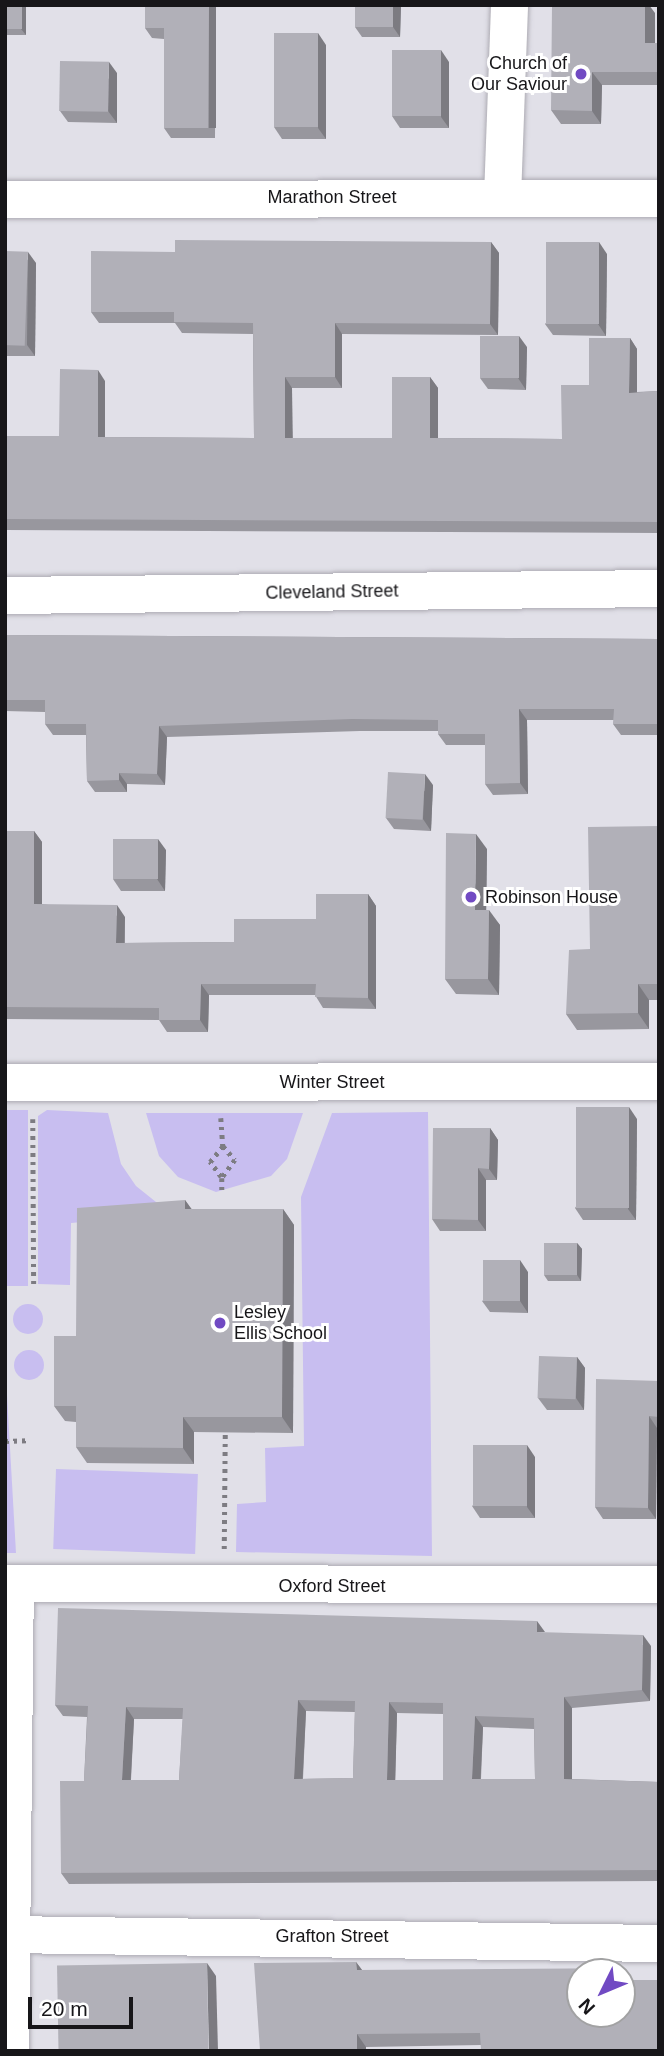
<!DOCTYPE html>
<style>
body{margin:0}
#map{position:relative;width:664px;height:2056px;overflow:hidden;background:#e1e0e8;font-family:Arial,sans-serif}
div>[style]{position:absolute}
.green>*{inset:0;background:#c8bef0;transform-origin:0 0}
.round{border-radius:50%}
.path>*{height:4.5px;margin-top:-2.25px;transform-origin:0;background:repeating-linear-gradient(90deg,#7d7c82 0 3.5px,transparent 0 8.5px)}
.roads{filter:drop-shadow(0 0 2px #adabb3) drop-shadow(0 0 2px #adabb3)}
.minor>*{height:37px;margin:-18.5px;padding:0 18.5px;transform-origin:18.5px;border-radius:18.5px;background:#fff}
.wall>*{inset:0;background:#98979e;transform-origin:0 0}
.shaded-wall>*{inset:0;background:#7c7b81;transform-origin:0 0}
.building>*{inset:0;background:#b1b0b8;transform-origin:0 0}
.dots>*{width:19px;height:19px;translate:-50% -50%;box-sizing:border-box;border:4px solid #fff;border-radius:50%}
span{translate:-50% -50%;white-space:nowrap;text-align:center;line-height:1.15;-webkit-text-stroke:6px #fff;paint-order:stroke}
.poi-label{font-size:18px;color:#171619}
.right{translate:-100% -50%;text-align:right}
.left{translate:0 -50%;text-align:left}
.street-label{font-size:18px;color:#171619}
.frame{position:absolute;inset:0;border:7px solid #171619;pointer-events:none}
.north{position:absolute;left:566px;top:1958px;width:70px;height:70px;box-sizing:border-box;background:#fff;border:2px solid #a2a2a3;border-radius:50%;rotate:227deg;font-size:19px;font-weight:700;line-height:28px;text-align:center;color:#171619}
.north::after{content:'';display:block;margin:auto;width:24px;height:32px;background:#714ac3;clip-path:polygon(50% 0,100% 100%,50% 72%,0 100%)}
.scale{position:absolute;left:28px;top:1997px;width:105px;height:32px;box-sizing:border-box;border:4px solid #171619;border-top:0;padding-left:9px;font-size:21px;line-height:24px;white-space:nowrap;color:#171619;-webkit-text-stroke:5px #fff;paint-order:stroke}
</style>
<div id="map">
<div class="green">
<div style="left:5px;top:1110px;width:23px;height:176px"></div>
<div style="clip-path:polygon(47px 1110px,108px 1113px,121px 1164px,136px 1186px,171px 1214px,71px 1223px,70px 1285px,38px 1284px,38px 1116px)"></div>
<div style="clip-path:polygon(428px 1112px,432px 1556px,236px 1552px,237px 1504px,266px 1502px,265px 1448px,304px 1446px,301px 1197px,332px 1113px)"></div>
<div style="clip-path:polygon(146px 1113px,303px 1113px,287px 1159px,271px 1176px,216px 1192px,178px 1177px,159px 1156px)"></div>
<div class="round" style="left:13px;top:1304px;width:30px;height:30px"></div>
<div class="round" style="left:14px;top:1350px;width:30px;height:30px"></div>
<div style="clip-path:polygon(5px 1360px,16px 1553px,5px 1553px)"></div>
<div style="left:56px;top:1469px;width:142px;height:80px;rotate:2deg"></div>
</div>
<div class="path">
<div style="left:221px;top:1118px;width:28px;rotate:86deg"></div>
<div style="left:223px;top:1146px;width:18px;rotate:49deg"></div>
<div style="left:235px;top:1160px;width:22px;rotate:126deg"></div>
<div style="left:222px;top:1178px;width:15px;rotate:90deg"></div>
<div style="left:33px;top:1119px;width:166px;rotate:89.7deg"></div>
<div style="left:221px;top:1177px;width:19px;rotate:-126deg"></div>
<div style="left:210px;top:1162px;width:21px;rotate:-51deg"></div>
<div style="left:5px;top:1441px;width:23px;rotate:-2deg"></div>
<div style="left:224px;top:1549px;width:117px;rotate:-89.5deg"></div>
</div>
<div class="roads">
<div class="minor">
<div style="left:502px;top:197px;width:192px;rotate:-87.9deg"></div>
<div style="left:5px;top:199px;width:654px;rotate:-0.09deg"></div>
<div style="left:5px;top:595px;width:654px;rotate:-0.61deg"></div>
<div style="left:5px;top:1082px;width:654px;rotate:-0.09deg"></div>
<div style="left:5px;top:1583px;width:654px;rotate:0.09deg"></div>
<div style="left:5px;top:1934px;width:654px;rotate:0.79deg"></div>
<div style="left:10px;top:2051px;width:468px;rotate:-89.4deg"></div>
</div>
</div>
<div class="wall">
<div style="left:5px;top:5px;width:21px;height:30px"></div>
<div style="clip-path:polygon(216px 5px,215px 138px,171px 138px,164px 128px,164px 39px,152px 38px,145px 28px)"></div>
<div style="clip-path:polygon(355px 5px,401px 5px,400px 37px,362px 37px,355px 27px)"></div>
<div style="clip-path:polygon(655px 13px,655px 43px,659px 43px,659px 85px,602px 85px,601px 124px,561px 124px,551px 110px)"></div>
<div style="clip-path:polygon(326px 45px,326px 139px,282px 139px,274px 127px)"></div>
<div style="clip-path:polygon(449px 62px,449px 128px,400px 128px,392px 116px)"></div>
<div style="clip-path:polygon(117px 73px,117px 123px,68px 122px,60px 111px)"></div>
<div style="clip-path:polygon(491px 242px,499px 253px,498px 335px,342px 334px,342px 388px,292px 388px,292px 438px,392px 438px,430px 377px,438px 388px,438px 438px,562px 439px,589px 385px,630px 338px,637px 349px,637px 392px,659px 391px,659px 533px,5px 530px,5px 436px,59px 436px,105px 381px,105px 437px,254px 438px,253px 334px,182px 333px,175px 323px,99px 323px,91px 312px,175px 252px)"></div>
<div style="clip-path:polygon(5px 251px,36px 263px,35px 356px,5px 356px)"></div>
<div style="clip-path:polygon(607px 254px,606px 336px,553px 335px,545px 324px)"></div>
<div style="clip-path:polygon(527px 347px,526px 390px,488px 389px,480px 378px)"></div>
<div style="clip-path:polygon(5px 635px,659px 639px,659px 735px,621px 735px,613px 724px,614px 720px,527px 720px,528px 794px,493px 795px,485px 784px,485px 745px,446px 745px,438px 734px,438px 731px,360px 731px,167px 737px,165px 785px,127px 784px,127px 792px,95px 792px,87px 781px,86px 735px,53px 735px,45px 724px,45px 712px,5px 711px)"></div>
<div style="clip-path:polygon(433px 785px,431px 831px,394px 829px,386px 818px)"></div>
<div style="clip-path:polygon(659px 826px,659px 1000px,649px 1000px,649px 1029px,577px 1030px,566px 1014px,590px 949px)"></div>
<div style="clip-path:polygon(5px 831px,34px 831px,42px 842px,42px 904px,125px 917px,125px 943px,234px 942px,316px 919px,368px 894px,376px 906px,376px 1009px,323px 1008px,315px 995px,209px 995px,208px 1032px,167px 1032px,159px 1020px,5px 1019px)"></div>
<div style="clip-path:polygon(487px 849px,486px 910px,500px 925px,499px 995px,456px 994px,445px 979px)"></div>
<div style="clip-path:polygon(166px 850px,165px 891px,121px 891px,113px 879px)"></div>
<div style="clip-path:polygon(637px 1119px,636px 1220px,583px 1220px,575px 1208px)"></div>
<div style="clip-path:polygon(490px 1128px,498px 1140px,497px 1180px,486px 1180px,486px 1231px,440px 1231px,432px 1219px)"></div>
<div style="clip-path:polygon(185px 1200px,191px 1209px,283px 1209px,294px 1225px,293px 1433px,194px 1432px,194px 1464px,87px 1463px,76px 1447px,76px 1422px,65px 1421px,54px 1406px,76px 1336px)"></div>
<div style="clip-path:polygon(577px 1243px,582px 1249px,581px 1281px,548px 1281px,544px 1275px)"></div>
<div style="clip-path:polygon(528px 1272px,528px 1313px,490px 1312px,482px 1301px)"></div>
<div style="clip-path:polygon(577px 1357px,585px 1368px,584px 1410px,547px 1410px,538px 1398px)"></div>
<div style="clip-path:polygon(659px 1381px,659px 1428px,657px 1428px,656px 1519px,603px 1519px,595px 1507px)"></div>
<div style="clip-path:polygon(535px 1457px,535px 1518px,480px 1518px,472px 1506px)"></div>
<div style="clip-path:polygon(evenodd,545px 1633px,651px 1646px,650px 1701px,572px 1708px,572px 1779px,659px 1782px,659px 1881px,69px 1884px,61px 1873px,84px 1781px,87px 1717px,63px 1716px,55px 1705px,545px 1633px,306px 1711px,355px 1712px,353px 1778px,303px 1779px,306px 1711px,545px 1633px,397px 1713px,443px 1714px,443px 1780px,395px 1780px,397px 1713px,545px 1633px,134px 1719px,183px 1719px,179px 1780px,131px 1780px,134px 1719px,545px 1633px,483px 1727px,534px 1729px,535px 1779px,481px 1779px,483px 1727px)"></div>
<div style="clip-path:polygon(356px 1962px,362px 1970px,630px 1980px,481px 2045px,366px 2047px,366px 2051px,260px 2051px)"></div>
</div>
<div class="shaded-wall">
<div style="clip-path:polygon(22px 5px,26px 5px,26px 35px,21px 29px)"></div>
<div style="left:209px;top:5px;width:7px;height:123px"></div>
<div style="clip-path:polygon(393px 5px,401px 5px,400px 37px,393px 27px)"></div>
<div style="clip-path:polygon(645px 5px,649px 5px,655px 13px,655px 57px,645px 43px)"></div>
<div style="clip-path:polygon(318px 33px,326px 45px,326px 139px,318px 128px)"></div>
<div style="clip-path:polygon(441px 50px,449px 62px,449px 128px,441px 117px)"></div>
<div style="clip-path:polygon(109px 62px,117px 73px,117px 123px,108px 111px)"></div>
<div style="clip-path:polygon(592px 72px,602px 85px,601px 124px,592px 111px)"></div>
<div style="clip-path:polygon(491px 242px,499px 253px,498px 335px,490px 324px)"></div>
<div style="clip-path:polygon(599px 242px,607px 254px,606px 336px,598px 324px)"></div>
<div style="clip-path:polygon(28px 252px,36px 263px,35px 356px,27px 345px)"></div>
<div style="clip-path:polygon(335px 323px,342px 334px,342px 388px,335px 377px)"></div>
<div style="clip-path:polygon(519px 336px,527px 347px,526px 390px,518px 378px)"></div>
<div style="clip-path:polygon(630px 338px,637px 349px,637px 404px,629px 393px)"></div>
<div style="clip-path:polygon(98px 370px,105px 381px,105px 448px,98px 437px)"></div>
<div style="clip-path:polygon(285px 377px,292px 388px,293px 449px,285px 438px)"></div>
<div style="clip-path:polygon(430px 377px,438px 388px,438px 450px,430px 438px)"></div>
<div style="clip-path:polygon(519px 709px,527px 720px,528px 794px,520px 783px)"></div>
<div style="clip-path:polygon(159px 726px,167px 737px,165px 785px,157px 774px)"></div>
<div style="clip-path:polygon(119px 773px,127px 784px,127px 792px,119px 780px)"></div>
<div style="clip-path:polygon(425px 774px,433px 785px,431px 831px,423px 819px)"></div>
<div style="clip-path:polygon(34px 831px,42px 842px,42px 915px,34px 904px)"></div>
<div style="clip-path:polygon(476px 834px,487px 849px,486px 926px,475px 910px)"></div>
<div style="clip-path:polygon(158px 839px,166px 850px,165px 891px,157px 879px)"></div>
<div style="clip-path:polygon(368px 894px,376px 906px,376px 1009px,368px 998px)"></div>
<div style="clip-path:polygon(117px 905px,125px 917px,124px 954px,116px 943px)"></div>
<div style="clip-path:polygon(489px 910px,500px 925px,499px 995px,488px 979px)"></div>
<div style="clip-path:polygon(201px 984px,209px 995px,208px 1032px,200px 1020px)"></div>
<div style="clip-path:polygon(638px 984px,649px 1000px,649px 1029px,638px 1013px)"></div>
<div style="clip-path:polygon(629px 1107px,637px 1119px,636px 1220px,628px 1209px)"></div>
<div style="clip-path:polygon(490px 1128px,498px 1140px,497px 1180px,489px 1169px)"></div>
<div style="clip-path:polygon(478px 1168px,486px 1180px,486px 1231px,478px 1220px)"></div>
<div style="clip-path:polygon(185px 1200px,196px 1215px,185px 1209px)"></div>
<div style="clip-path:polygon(283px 1209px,294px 1225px,293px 1433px,282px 1417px)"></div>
<div style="clip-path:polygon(577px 1243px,582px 1249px,581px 1281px,577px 1275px)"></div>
<div style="clip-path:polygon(520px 1260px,528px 1272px,528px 1313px,520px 1301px)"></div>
<div style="clip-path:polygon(577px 1357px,585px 1368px,584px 1410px,576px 1398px)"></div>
<div style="clip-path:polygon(649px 1416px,657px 1428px,656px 1519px,648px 1508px)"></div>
<div style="clip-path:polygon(183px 1417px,194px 1432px,194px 1464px,183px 1448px)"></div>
<div style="clip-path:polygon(527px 1445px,535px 1457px,535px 1518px,527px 1507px)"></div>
<div style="clip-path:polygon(537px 1621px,545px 1632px,537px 1632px)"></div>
<div style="clip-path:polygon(643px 1635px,651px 1646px,650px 1701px,642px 1690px)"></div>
<div style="clip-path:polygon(564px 1697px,572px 1708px,572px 1790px,564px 1779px)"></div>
<div style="clip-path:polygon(298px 1700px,306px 1711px,302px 1790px,294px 1779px)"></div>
<div style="clip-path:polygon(389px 1702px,397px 1713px,395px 1791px,387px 1780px)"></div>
<div style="clip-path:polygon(126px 1707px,134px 1719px,130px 1792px,122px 1780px)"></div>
<div style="clip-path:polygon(475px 1716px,483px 1727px,480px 1790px,472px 1779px)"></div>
<div style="clip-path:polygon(356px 1962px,365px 1974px,357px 1970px)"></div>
<div style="clip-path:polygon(207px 1963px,216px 1976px,218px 2051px,209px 2051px)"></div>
<div style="clip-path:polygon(622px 1968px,630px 1980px,622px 1981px)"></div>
<div style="clip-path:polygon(357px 2034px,366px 2047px,366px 2051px,357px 2051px)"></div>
</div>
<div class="building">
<div style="left:5px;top:5px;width:17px;height:24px"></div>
<div style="clip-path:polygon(145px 5px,209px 5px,208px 128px,164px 128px,164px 28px,145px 28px)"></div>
<div style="left:355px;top:5px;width:38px;height:22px"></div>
<div style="clip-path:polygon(552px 5px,645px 5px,645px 43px,659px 43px,659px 72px,592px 72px,592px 111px,551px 110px)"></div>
<div style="left:274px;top:33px;width:44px;height:94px"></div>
<div style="left:392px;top:50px;width:49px;height:66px"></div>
<div style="left:60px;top:61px;width:49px;height:50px;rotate:1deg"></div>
<div style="clip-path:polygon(175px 240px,491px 242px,490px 324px,335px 323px,335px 377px,285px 377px,285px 438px,392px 438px,392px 377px,430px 377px,430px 438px,562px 439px,561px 385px,589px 385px,589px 338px,630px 338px,629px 393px,659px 391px,659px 522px,5px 519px,5px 436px,59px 436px,60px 369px,98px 370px,98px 437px,254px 438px,253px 323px,174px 322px,174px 312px,91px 312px,91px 251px,175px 252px)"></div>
<div style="left:546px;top:242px;width:53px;height:82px"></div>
<div style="left:5px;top:251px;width:23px;height:94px;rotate:2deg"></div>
<div style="left:480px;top:336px;width:39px;height:42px"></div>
<div style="clip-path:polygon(5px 635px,659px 639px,659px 724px,613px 724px,614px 709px,519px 709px,520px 783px,485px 784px,485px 734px,438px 734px,438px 720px,352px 719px,159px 726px,157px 774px,119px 773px,119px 780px,87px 781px,86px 724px,45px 724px,45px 700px,5px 700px)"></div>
<div style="left:388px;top:772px;width:37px;height:46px;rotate:3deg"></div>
<div style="clip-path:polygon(659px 826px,659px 984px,638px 984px,638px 1013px,566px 1014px,569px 950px,590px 949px,588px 827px)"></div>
<div style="clip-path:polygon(5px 831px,34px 831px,34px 904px,117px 905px,116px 943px,234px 942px,234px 919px,316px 919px,316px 894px,368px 894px,368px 998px,315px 997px,316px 984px,201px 984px,200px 1020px,159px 1020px,159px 1008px,5px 1007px)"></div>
<div style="clip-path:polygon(446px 833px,476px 834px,475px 910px,489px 910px,488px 979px,445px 979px)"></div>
<div style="left:113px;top:839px;width:45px;height:40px"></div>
<div style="left:576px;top:1107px;width:53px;height:101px"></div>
<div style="clip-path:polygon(433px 1128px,490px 1128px,489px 1169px,478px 1168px,478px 1220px,432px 1219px)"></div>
<div style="clip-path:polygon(185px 1200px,185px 1209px,283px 1209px,282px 1417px,183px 1417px,183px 1448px,76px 1447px,76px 1406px,54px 1406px,54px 1336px,76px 1336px,77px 1208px)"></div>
<div style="left:544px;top:1243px;width:33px;height:32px"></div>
<div style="left:483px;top:1260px;width:37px;height:41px"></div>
<div style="left:539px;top:1356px;width:38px;height:42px;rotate:2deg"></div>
<div style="clip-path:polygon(596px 1379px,659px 1381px,659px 1417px,649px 1416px,648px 1508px,595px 1507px)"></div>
<div style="left:473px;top:1445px;width:54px;height:61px"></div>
<div style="clip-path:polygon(evenodd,58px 1608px,537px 1621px,537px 1632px,643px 1635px,642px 1690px,564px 1697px,564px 1779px,659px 1782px,659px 1870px,61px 1873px,60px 1781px,84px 1781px,88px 1706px,55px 1705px,58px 1608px,298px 1700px,355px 1701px,353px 1778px,294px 1779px,298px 1700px,58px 1608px,389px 1702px,443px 1703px,443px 1780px,387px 1780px,389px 1702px,58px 1608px,126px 1707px,183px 1708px,179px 1780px,122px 1780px,126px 1707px,58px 1608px,475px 1716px,534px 1718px,535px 1779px,472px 1779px,475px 1716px)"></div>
<div style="clip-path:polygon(356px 1962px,357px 1970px,622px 1968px,622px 1972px,580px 1972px,580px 2014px,622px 2014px,622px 1980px,659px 1980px,659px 2051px,481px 2051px,480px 2033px,357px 2034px,357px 2051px,260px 2051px,254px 1963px)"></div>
<div style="left:207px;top:1963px;width:88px;height:150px;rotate:89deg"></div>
</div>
<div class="dots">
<div style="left:581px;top:74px;background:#714ac3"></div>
<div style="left:471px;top:897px;background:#714ac3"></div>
<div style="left:220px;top:1323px;background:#714ac3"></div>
</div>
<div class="poi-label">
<span class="right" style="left:567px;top:74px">Church of<br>Our Saviour</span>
<span class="left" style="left:485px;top:897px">Robinson House</span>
<span class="left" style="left:234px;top:1323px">Lesley<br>Ellis School</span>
</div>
<div class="street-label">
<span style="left:332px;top:197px">Marathon Street</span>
<span style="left:332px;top:592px;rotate:-1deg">Cleveland Street</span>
<span style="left:332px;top:1082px">Winter Street</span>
<span style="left:332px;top:1586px">Oxford Street</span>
<span style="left:332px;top:1936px">Grafton Street</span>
</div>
<div class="frame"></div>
<div class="north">N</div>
<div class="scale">20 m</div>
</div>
